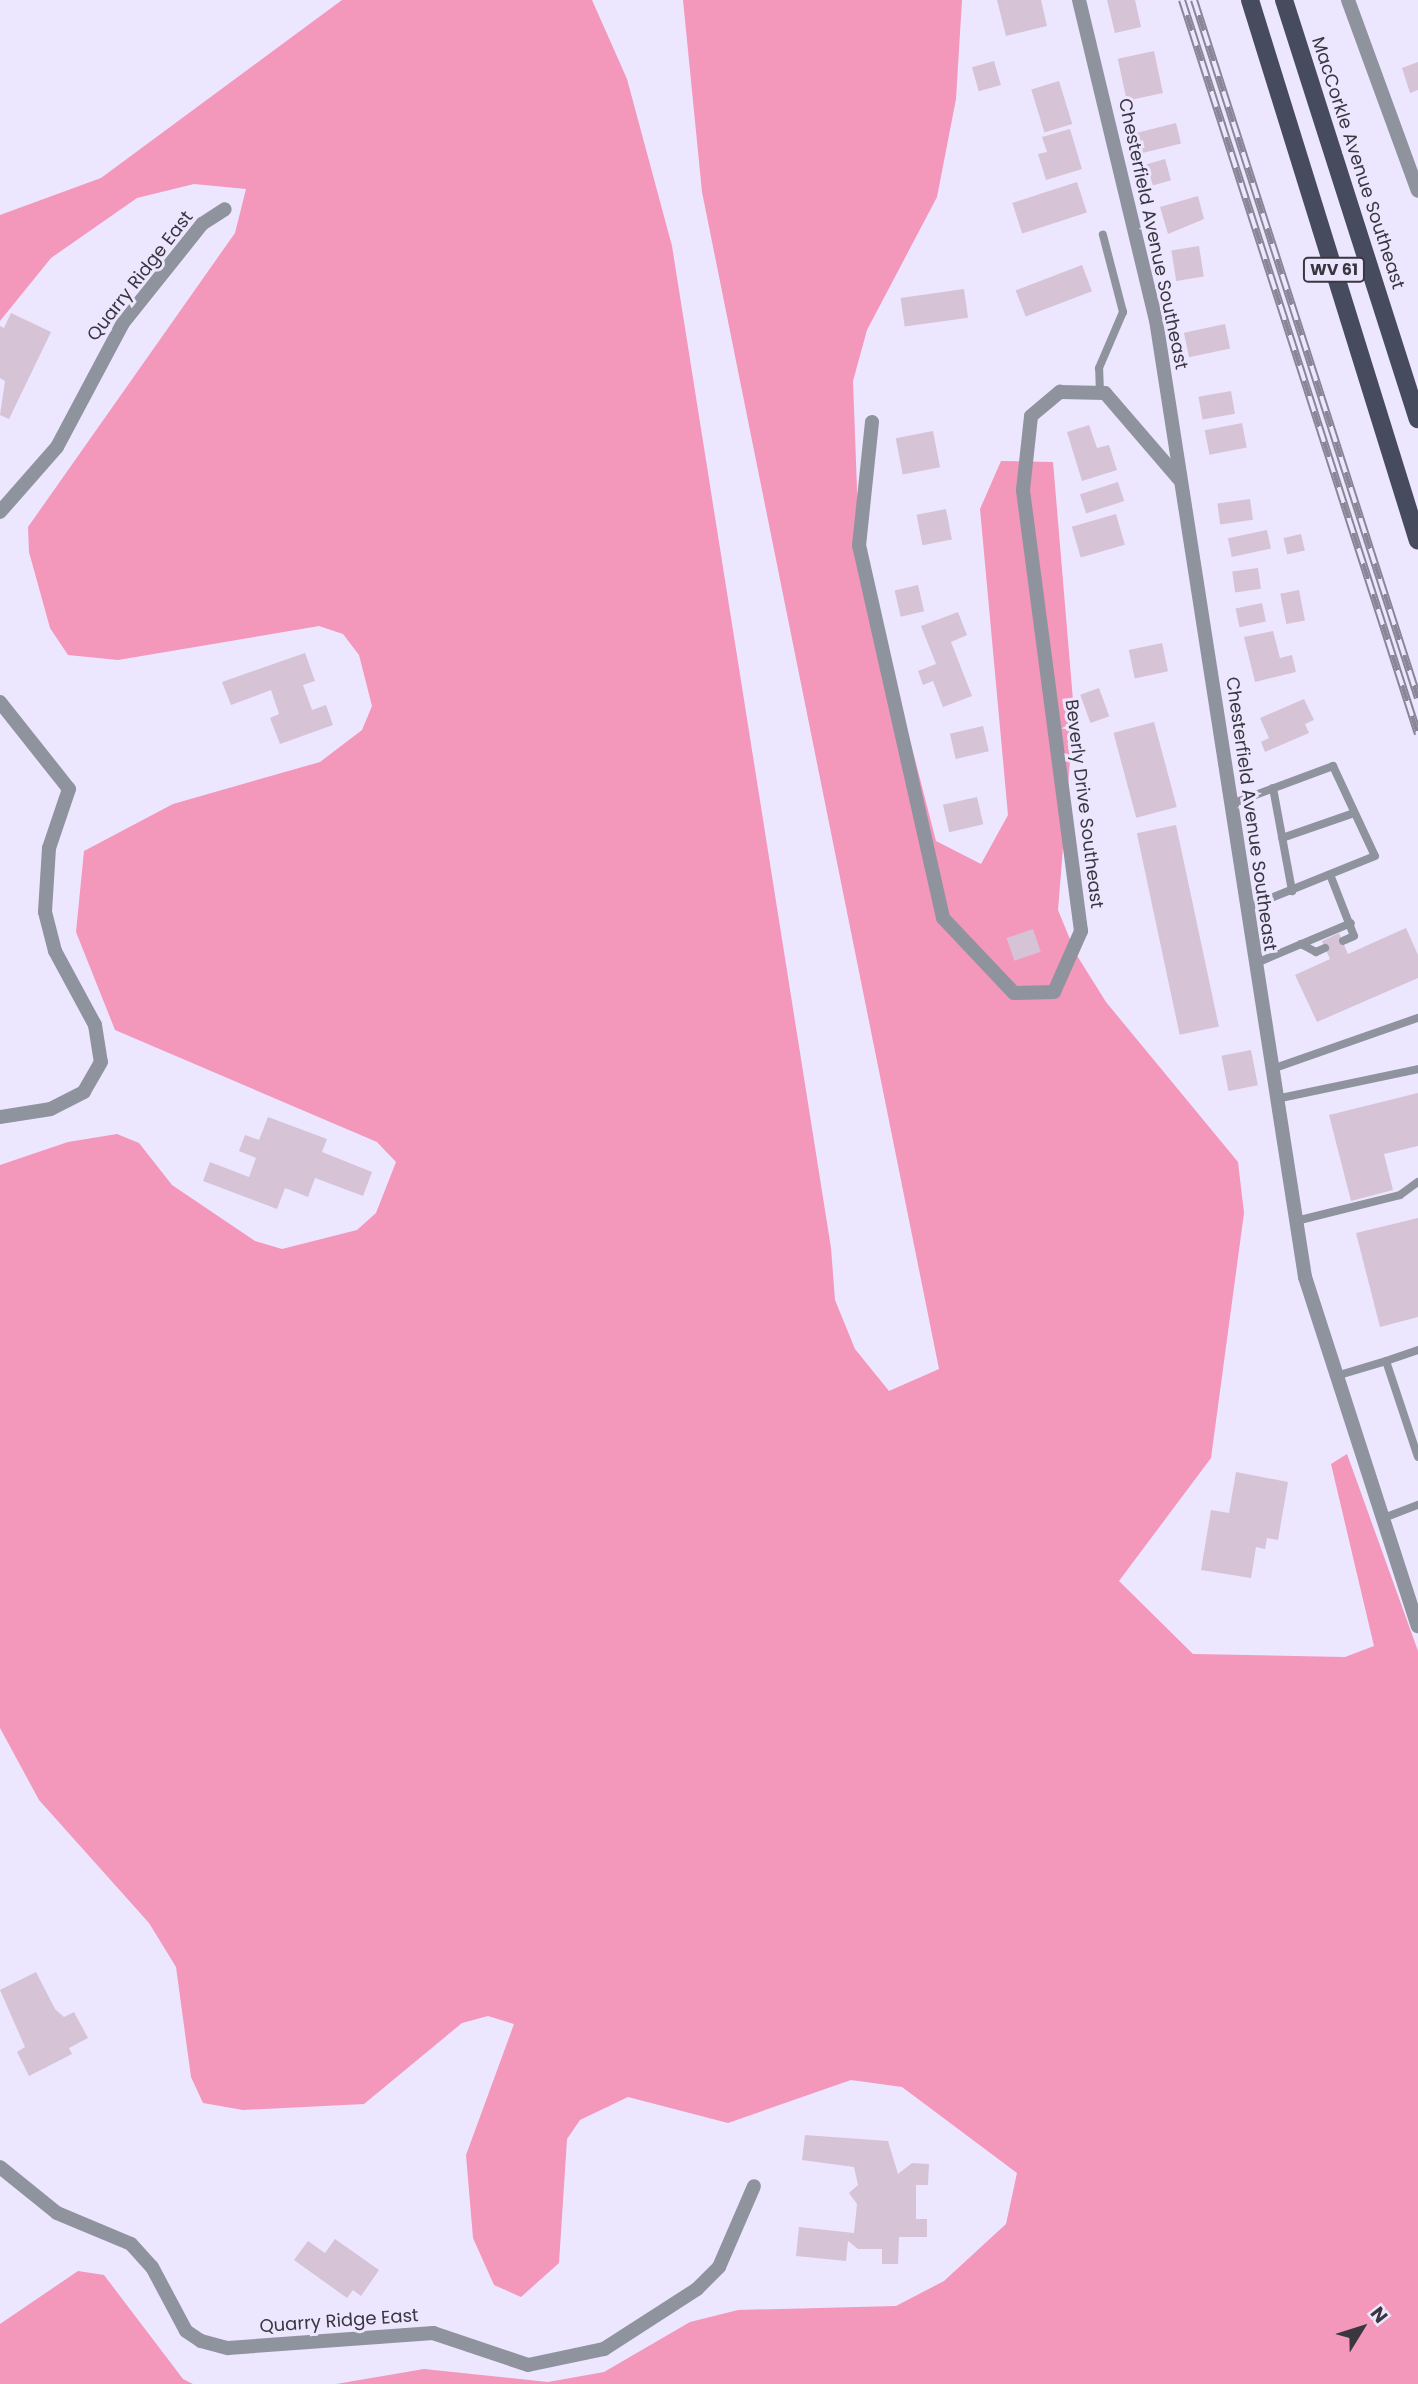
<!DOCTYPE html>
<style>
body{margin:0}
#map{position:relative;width:1418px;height:2384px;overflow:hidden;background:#ede6ff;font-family:Poppins,sans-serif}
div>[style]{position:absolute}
.forest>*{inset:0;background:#f397bb}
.building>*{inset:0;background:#d6c3d6;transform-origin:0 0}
.service>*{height:8px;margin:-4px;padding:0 4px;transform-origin:4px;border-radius:4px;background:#8f939d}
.minor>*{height:14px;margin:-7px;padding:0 7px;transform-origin:7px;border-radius:7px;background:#8f939d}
.tertiary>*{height:14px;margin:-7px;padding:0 7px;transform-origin:7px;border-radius:7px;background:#8f939d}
.primary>*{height:18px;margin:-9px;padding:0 9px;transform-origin:9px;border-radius:9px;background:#464c5d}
.rail>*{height:8px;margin-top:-4px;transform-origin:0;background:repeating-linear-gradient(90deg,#ede6ff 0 16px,#8b8697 0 32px);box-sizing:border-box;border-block:2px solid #8b8697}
span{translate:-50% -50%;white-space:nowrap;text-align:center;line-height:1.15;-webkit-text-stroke:6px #ede6ff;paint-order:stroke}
.shield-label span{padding:2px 5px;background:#ede6ff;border:2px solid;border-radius:5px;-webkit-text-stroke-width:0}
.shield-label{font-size:16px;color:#3a3741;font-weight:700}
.street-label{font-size:18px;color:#3a3741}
.north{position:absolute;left:1327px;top:2293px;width:70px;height:70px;-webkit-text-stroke:5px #ede6ff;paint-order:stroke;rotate:52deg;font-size:19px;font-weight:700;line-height:28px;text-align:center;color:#3a3741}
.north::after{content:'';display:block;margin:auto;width:24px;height:32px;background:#3a3741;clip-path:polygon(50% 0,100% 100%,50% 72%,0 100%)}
</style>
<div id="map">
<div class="forest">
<div style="clip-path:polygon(342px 0,592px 0,627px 79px,672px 246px,831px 1248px,835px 1300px,855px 1349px,889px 1391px,939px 1369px,702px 192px,683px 0,962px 0,956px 99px,937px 197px,867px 330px,853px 381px,859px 542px,936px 841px,981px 864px,1008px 815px,980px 509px,1001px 461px,1053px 462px,1074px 712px,1058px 910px,1076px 954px,1106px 1002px,1238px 1162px,1244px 1213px,1211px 1458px,1119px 1581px,1193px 1654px,1345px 1657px,1374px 1646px,1331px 1464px,1347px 1454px,1418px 1651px,1418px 2384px,336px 2384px,424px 2369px,548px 2382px,604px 2372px,690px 2322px,738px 2310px,896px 2306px,944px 2281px,1006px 2224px,1017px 2173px,902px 2087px,851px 2080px,728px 2123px,628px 2097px,580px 2120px,567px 2139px,559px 2263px,521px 2297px,494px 2285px,473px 2238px,466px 2155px,514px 2024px,488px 2016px,462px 2023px,364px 2104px,243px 2110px,203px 2103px,191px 2077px,176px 1967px,149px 1923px,39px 1800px,0 1728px,0 1165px,68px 1142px,117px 1134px,139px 1143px,172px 1185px,255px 1241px,282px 1249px,357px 1230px,376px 1213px,396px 1162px,377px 1142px,115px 1030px,76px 932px,84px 851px,173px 804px,320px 762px,362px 730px,372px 706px,359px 655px,343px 634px,319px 626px,118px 660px,68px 655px,50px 628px,29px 552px,28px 527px,235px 233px,246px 189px,194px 184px,137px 198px,51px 258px,0 321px,0 215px,101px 178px)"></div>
<div style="clip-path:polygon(78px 2271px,104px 2275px,183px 2379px,193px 2384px,0 2384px,0 2324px)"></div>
</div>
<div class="building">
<div style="clip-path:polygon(997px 0,1041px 0,1047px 26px,1006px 36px)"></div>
<div style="clip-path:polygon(1107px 0,1135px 0,1141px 27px,1115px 33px)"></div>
<div style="left:1154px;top:51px;width:43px;height:37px;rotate:78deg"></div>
<div style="left:994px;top:61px;width:25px;height:23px;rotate:74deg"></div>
<div style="clip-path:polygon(1418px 62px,1418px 90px,1410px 93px,1402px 68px)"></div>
<div style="left:1059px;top:81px;width:45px;height:29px;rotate:73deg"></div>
<div style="left:1176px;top:123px;width:21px;height:41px;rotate:76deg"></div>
<div style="clip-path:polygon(1070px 129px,1082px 169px,1046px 180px,1038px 154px,1047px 152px,1042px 137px)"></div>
<div style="left:1165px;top:159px;width:22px;height:19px;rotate:74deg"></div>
<div style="left:1077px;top:182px;width:32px;height:68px;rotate:72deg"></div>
<div style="clip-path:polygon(1198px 196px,1204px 219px,1168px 234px,1160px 207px)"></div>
<div style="left:1199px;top:246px;width:31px;height:28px;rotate:81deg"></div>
<div style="left:1082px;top:265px;width:28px;height:71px;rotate:69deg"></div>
<div style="left:964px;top:289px;width:29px;height:64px;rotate:82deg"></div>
<div style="clip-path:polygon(11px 313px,51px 332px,9px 419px,0 415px,5px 381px,0 378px,0 326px,4px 328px)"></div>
<div style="left:1225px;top:324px;width:25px;height:42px;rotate:78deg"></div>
<div style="left:1231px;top:391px;width:23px;height:33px;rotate:80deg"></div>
<div style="left:1242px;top:423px;width:25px;height:38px;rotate:79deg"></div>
<div style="clip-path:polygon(1089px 425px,1097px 448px,1109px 445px,1117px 470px,1082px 481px,1067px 432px)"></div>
<div style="left:933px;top:431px;width:37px;height:38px;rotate:79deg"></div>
<div style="left:1118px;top:482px;width:20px;height:40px;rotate:72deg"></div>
<div style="left:1250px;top:499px;width:21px;height:33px;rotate:82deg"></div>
<div style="left:946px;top:509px;width:31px;height:30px;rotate:79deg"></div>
<div style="left:1116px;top:514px;width:32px;height:46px;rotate:74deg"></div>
<div style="left:1267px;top:530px;width:19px;height:40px;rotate:78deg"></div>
<div style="left:1301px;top:534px;width:17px;height:18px;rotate:77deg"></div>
<div style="left:1258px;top:568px;width:21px;height:26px;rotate:82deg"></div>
<div style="left:918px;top:585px;width:27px;height:24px;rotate:77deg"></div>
<div style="left:1299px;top:590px;width:31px;height:19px;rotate:79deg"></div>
<div style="left:1262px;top:603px;width:19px;height:27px;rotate:78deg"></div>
<div style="clip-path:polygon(958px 612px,967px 635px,951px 642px,972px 696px,943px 707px,933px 681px,923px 685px,918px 671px,936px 664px,921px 626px)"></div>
<div style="clip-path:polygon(1273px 631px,1280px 658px,1292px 655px,1296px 672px,1255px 682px,1244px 637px)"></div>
<div style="left:1162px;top:643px;width:29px;height:34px;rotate:78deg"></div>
<div style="clip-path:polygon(305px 653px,315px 681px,303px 685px,312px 710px,326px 705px,333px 725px,280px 744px,270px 718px,279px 714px,271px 690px,231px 705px,222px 682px)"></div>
<div style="left:1099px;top:688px;width:30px;height:20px;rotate:70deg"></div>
<div style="clip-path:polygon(1304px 699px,1314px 720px,1305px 724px,1309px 733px,1265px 752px,1261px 742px,1269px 738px,1260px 718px)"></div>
<div style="left:1154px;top:722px;width:88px;height:42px;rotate:75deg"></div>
<div style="left:983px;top:726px;width:26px;height:34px;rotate:77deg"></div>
<div style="left:977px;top:797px;width:28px;height:35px;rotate:77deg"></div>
<div style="left:1176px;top:825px;width:206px;height:40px;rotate:78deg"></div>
<div style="clip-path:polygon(1406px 928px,1418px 955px,1418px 978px,1317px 1022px,1295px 975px,1330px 959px,1322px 941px,1339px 933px,1348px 954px)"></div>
<div style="left:1033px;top:929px;width:24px;height:28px;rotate:71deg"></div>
<div style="left:1251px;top:1050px;width:36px;height:30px;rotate:79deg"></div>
<div style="clip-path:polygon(1418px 1093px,1418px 1146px,1384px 1154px,1393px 1190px,1351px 1201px,1329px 1115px)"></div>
<div style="clip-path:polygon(268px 1117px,327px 1139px,322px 1152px,372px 1172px,363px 1196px,315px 1178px,308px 1197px,285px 1188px,277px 1209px,203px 1181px,210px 1162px,249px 1177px,256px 1158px,239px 1151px,245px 1135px,259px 1140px)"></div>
<div style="clip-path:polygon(1418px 1218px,1418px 1317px,1380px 1327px,1356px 1233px)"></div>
<div style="clip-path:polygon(1236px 1472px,1288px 1482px,1278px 1540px,1267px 1538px,1265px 1549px,1256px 1547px,1251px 1578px,1201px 1570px,1211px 1510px,1229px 1513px)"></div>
<div style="clip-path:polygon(36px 1972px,55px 2009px,64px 2017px,74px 2012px,88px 2038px,69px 2048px,72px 2054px,29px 2076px,17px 2052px,25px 2047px,0 1990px)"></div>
<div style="clip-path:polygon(805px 2135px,888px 2141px,898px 2174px,912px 2163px,929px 2164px,928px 2185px,916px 2185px,916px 2219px,927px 2219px,927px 2237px,899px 2237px,898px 2264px,882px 2264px,882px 2249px,858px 2249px,848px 2241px,846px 2261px,796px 2256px,799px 2227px,854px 2233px,857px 2204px,849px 2193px,858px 2185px,854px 2167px,802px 2160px)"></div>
<div style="clip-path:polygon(335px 2239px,379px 2270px,361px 2296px,353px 2290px,347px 2298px,294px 2260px,308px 2241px,325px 2253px)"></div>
</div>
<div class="service">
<div style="left:1100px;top:393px;width:25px;rotate:-92deg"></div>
<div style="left:1099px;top:368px;width:61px;rotate:-66.8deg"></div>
<div style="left:1123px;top:312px;width:80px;rotate:-104.6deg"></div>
<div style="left:1273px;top:788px;width:105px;rotate:79.5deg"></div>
<div style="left:1231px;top:804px;width:109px;rotate:-20.4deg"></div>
<div style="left:1333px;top:766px;width:99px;rotate:65deg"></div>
<div style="left:1375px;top:856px;width:139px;rotate:158deg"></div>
<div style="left:1282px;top:838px;width:76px;rotate:-19.1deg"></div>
<div style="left:1331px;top:877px;width:63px;rotate:68.7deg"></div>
<div style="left:1354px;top:936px;width:12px;rotate:156deg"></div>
<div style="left:1301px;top:944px;width:17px;rotate:28deg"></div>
<div style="left:1316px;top:952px;width:10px;rotate:-24deg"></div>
<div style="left:1254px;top:964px;width:105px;rotate:-22.9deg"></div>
<div style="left:1272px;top:1069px;width:155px;rotate:-19.3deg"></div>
<div style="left:1276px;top:1099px;width:145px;rotate:-11.9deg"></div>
<div style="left:1296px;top:1221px;width:107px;rotate:-14deg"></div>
<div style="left:1400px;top:1195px;width:22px;rotate:-36deg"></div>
<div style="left:1386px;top:1361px;width:34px;rotate:-19deg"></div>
<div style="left:1336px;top:1376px;width:52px;rotate:-16.7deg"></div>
<div style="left:1386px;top:1361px;width:101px;rotate:71.6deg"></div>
<div style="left:1381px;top:1519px;width:40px;rotate:-21deg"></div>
</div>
<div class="minor">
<div style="left:1348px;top:0;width:203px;rotate:69.9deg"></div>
<div style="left:872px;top:422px;width:124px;rotate:96deg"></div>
<div style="left:859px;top:545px;width:382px;rotate:77.3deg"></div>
<div style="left:943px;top:918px;width:103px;rotate:46.6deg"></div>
<div style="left:1014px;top:993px;width:40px;rotate:-1.4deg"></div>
<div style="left:1054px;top:992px;width:67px;rotate:-66.1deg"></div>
<div style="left:1081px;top:931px;width:445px;rotate:-97.5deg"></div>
<div style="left:1023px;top:490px;width:74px;rotate:-83.8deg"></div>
<div style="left:1031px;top:416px;width:38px;rotate:-40deg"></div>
<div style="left:1060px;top:392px;width:45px;rotate:1.3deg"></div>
<div style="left:1105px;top:393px;width:113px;rotate:49.3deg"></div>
<div style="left:0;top:512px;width:86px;rotate:-48.8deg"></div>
<div style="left:57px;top:447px;width:140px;rotate:-62deg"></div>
<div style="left:123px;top:323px;width:127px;rotate:-51.4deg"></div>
<div style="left:202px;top:224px;width:27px;rotate:-33deg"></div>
<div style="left:0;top:702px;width:111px;rotate:51.6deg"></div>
<div style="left:69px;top:789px;width:62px;rotate:108.7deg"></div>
<div style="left:49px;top:848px;width:64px;rotate:93.6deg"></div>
<div style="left:45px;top:912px;width:40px;rotate:75.6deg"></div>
<div style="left:55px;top:951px;width:84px;rotate:61.6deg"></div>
<div style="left:95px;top:1025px;width:37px;rotate:81deg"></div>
<div style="left:101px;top:1062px;width:34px;rotate:120deg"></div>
<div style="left:84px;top:1092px;width:37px;rotate:153deg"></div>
<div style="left:51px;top:1109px;width:52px;rotate:171.1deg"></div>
<div style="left:0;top:2167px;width:73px;rotate:38.9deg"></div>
<div style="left:57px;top:2213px;width:80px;rotate:22.7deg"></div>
<div style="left:131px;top:2244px;width:31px;rotate:48deg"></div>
<div style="left:152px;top:2267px;width:72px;rotate:62deg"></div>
<div style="left:186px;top:2331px;width:18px;rotate:34deg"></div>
<div style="left:201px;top:2341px;width:28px;rotate:15deg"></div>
<div style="left:228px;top:2348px;width:206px;rotate:-4.2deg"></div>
<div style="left:433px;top:2333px;width:100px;rotate:18.6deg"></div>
<div style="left:528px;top:2365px;width:78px;rotate:-11.9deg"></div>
<div style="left:604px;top:2349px;width:111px;rotate:-32.8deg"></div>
<div style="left:697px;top:2289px;width:31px;rotate:-45deg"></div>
<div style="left:719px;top:2267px;width:88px;rotate:-66.6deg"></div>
</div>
<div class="tertiary">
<div style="left:1079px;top:0;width:329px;rotate:76.5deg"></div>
<div style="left:1156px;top:320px;width:969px;rotate:81.15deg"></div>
<div style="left:1305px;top:1277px;width:367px;rotate:72.1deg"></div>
</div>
<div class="primary">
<div style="left:1250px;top:0;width:566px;rotate:72.75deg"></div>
<div style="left:1284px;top:0;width:440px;rotate:72.3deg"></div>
</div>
<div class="rail">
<div style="left:1182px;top:0;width:771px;rotate:72.18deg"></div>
<div style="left:1194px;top:0;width:733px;rotate:72.21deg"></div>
</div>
<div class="shield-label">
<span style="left:1334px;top:270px">WV 61</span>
</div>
<div class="street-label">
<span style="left:1358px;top:163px;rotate:72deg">MacCorkle Avenue Southeast</span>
<span style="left:1153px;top:234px;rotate:78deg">Chesterfield Avenue Southeast</span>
<span style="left:140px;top:276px;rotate:-52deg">Quarry Ridge East</span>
<span style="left:1084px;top:804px;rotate:83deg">Beverly Drive Southeast</span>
<span style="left:1251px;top:814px;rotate:82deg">Chesterfield Avenue Southeast</span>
<span style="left:339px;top:2321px;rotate:-4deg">Quarry Ridge East</span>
</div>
<div class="north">N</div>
</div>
